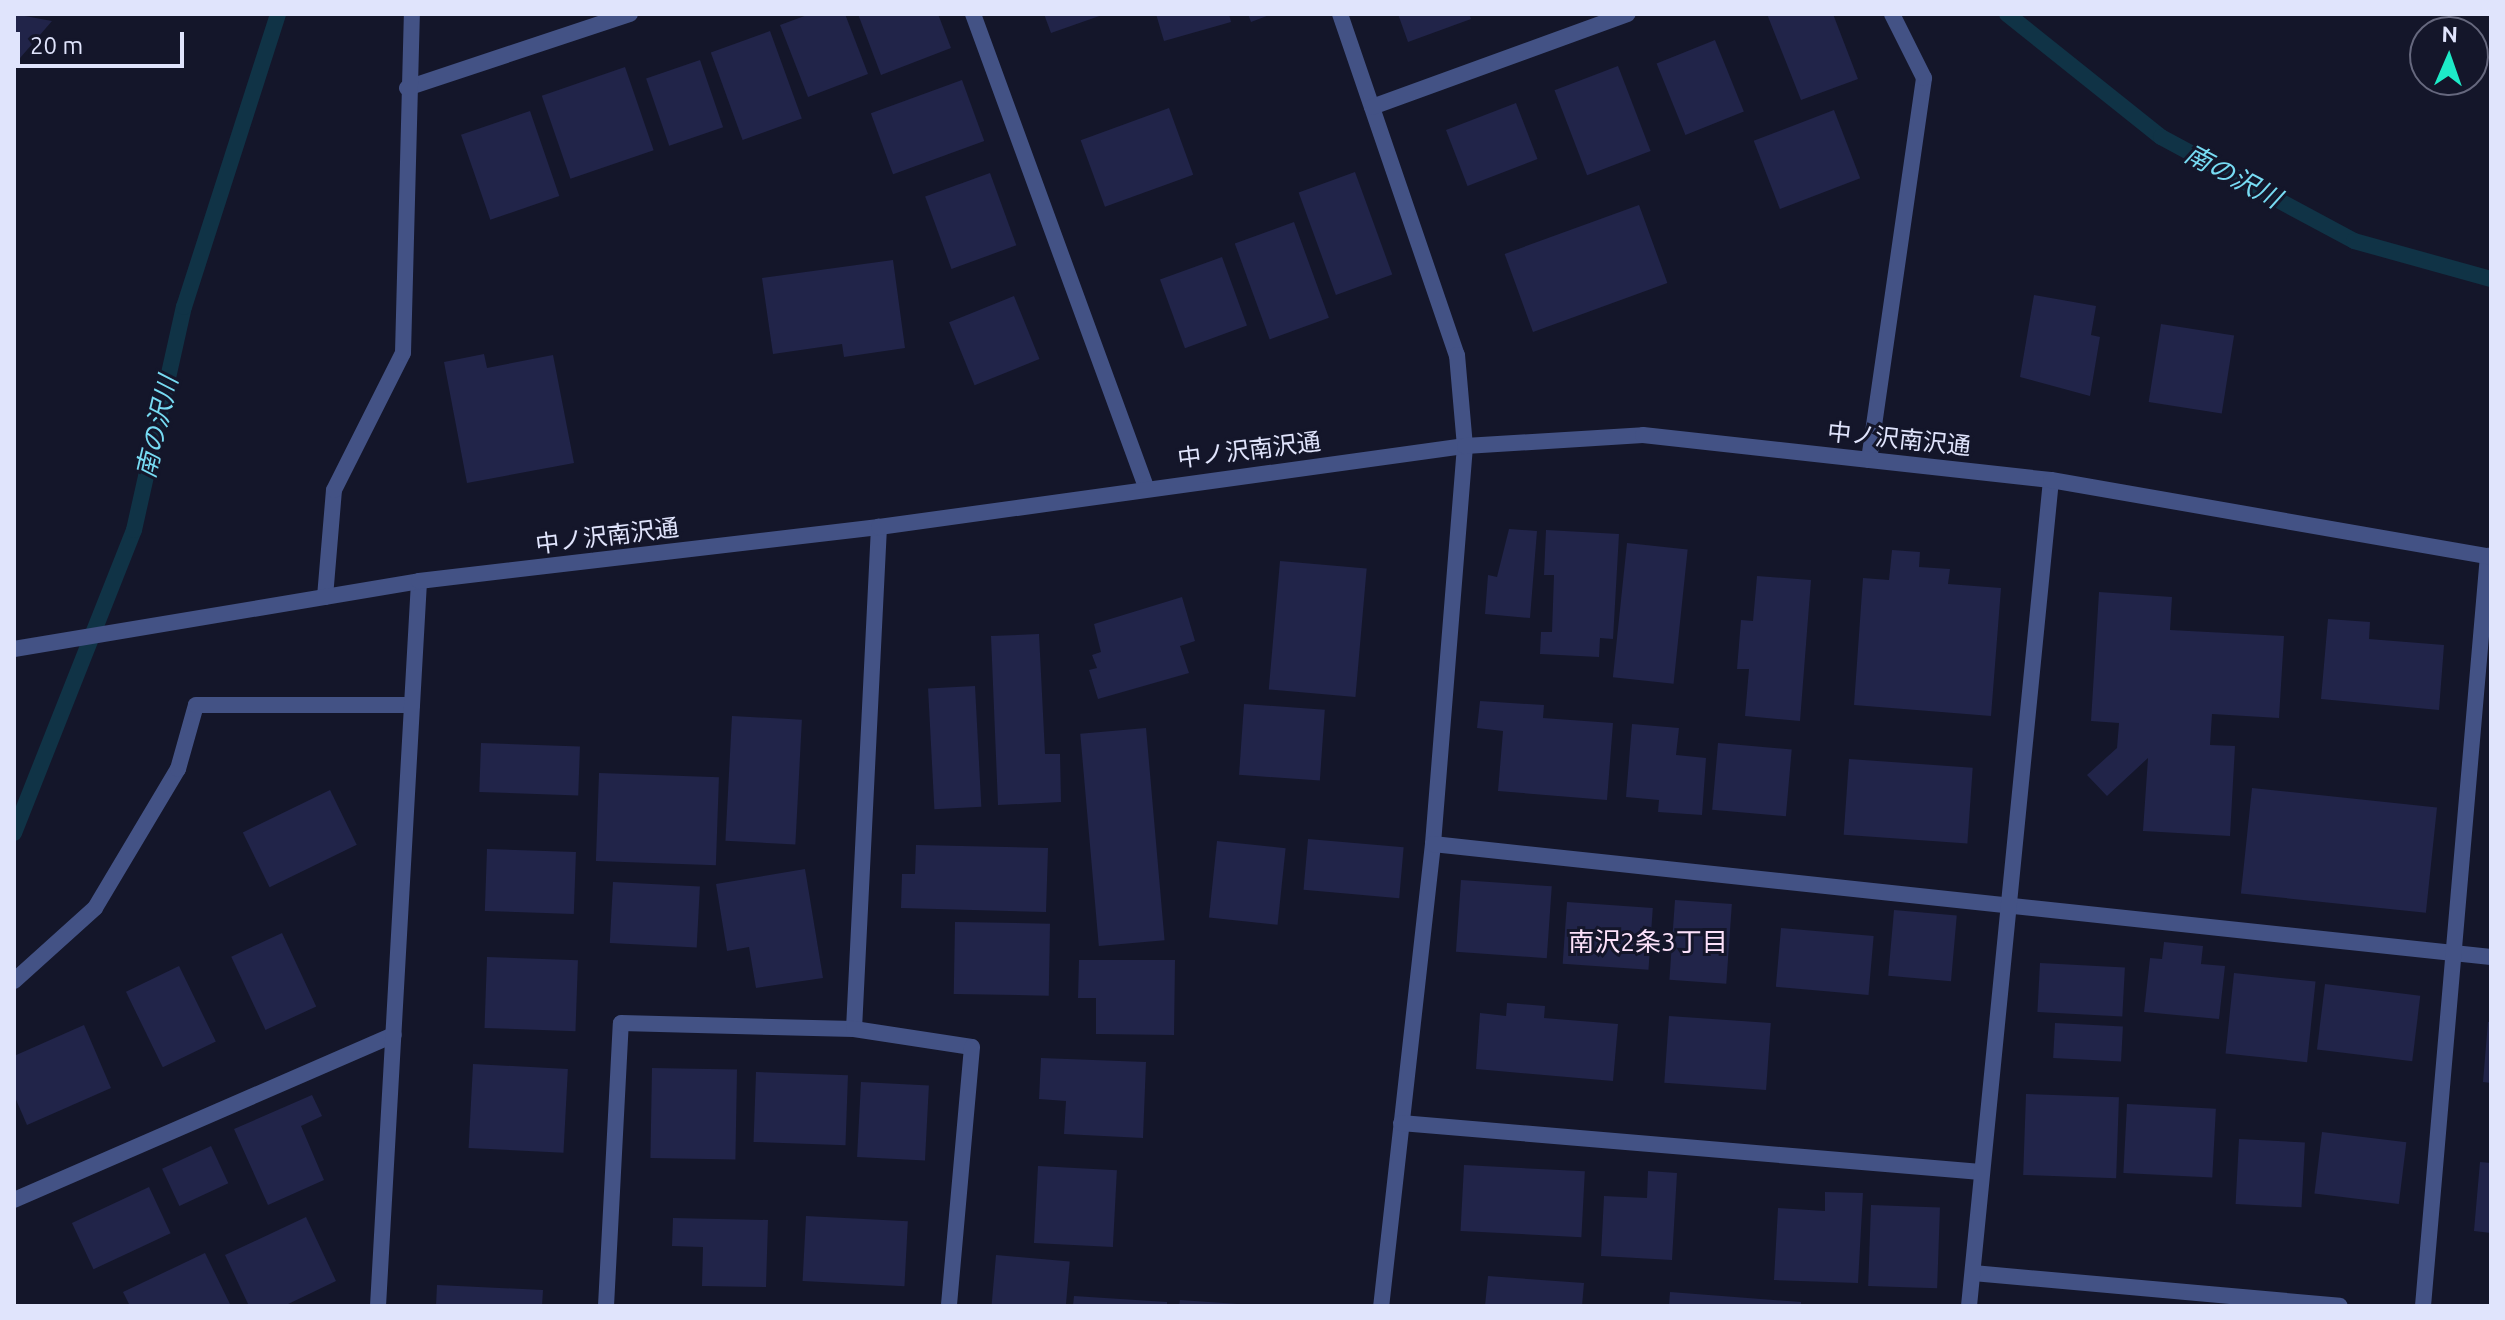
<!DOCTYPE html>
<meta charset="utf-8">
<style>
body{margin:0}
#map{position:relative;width:2505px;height:1320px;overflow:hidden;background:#14162a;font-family:Ubuntu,"Noto Sans JP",sans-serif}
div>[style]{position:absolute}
.stream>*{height:16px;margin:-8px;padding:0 8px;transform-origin:8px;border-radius:8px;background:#103346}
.building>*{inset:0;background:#212449;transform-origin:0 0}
.minor>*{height:16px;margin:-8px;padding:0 8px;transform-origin:8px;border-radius:8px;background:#435285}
.tertiary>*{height:16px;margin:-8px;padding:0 8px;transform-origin:8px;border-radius:8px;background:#435285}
span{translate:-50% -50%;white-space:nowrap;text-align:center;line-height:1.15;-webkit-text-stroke:6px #14162a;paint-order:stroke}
.street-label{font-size:24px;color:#e0e4fc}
.water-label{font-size:26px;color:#77dbf3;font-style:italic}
.neighbourhood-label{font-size:26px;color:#fce1fa}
.frame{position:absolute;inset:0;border:16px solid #e0e4fc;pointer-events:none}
.north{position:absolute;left:2409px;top:16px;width:80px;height:80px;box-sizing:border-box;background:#14162a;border:2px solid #66687e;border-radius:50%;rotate:2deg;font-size:22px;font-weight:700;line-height:32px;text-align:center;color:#e0e4fc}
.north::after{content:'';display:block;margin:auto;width:28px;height:36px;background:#1debc8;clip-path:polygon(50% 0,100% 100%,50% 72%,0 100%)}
.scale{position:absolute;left:16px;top:32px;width:168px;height:36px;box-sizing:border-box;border:4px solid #e0e4fc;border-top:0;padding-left:10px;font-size:24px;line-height:28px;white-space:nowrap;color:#e0e4fc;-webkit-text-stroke:6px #14162a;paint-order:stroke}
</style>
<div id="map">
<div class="stream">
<div style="left:2007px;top:14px;width:197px;rotate:38.6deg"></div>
<div style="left:2161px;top:137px;width:219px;rotate:28.3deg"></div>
<div style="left:2354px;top:241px;width:142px;rotate:15.5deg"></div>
<div style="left:14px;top:833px;width:326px;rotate:-68.4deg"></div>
<div style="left:134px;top:530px;width:229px;rotate:-77.4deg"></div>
<div style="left:184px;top:307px;width:308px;rotate:-72.2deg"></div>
</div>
<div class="building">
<div style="clip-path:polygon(14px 14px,52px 21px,14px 65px)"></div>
<div style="clip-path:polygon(810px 14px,845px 14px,868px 74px,808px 97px,780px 25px)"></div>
<div style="clip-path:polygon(858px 14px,938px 14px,951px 48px,881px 75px)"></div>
<div style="clip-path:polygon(1044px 14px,1105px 14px,1051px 33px)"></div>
<div style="clip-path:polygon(1156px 14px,1229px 14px,1231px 22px,1164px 41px)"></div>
<div style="clip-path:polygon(1248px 14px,1272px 14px,1251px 22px)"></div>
<div style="clip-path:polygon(1398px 14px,1469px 14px,1471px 19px,1408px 42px)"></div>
<div style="clip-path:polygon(1767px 14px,1833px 14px,1858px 79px,1801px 100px)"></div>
<div style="left:770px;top:31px;width:93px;height:63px;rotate:70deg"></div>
<div style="left:1715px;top:40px;width:77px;height:63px;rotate:68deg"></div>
<div style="left:700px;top:60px;width:71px;height:57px;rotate:71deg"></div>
<div style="left:1618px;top:66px;width:91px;height:68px;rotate:69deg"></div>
<div style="left:625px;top:67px;width:88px;height:88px;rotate:71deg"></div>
<div style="left:962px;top:80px;width:65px;height:97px;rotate:70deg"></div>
<div style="left:1516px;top:103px;width:60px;height:75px;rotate:69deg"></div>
<div style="left:1169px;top:108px;width:71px;height:94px;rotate:70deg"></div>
<div style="left:1834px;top:110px;width:73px;height:86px;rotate:69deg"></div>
<div style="left:530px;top:111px;width:90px;height:73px;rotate:71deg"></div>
<div style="left:1355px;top:172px;width:109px;height:60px;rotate:70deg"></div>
<div style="left:990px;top:173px;width:77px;height:69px;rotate:70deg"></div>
<div style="left:1639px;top:205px;width:83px;height:143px;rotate:70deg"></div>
<div style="left:1294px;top:222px;width:102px;height:63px;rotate:70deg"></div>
<div style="left:1222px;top:257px;width:73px;height:66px;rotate:70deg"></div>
<div style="clip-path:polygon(893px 260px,905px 348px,844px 357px,842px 344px,773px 354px,762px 278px)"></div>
<div style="clip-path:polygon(2034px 295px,2096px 306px,2091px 335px,2100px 337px,2090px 396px,2020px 377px)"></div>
<div style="left:1014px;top:296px;width:68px;height:70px;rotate:68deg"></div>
<div style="left:2161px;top:324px;width:74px;height:79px;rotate:9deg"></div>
<div style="clip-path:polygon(484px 354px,487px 368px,553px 355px,574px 463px,467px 483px,444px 362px)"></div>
<div style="clip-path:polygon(1509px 529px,1537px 531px,1530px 618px,1485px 614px,1488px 575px,1497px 577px)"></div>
<div style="clip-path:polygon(1546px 530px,1619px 534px,1613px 639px,1600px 638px,1599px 657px,1540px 654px,1541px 632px,1552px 632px,1554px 575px,1544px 575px)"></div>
<div style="left:1627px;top:543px;width:61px;height:135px;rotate:6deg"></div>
<div style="clip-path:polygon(1892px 550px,1920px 552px,1919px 567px,1950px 569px,1948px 584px,2001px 588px,1991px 716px,1854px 705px,1863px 578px,1889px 580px)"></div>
<div style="left:1280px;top:561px;width:87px;height:129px;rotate:5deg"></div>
<div style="clip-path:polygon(1757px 576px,1811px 580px,1800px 721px,1745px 716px,1749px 669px,1737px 669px,1741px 620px,1753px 621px)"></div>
<div style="clip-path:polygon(2099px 592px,2172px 597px,2170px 630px,2284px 636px,2279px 718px,2212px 714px,2210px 745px,2235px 746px,2230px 836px,2143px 831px,2148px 758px,2107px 796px,2087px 775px,2117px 748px,2119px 723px,2091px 721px)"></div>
<div style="clip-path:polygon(1182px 597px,1195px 641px,1180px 646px,1189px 673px,1098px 699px,1089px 670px,1097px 668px,1092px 655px,1101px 652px,1094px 624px)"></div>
<div style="clip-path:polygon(2328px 619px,2370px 622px,2369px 639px,2444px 645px,2439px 710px,2321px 699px)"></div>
<div style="clip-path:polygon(1039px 634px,1045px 754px,1060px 754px,1061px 802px,998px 805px,991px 636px)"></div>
<div style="left:975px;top:686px;width:121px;height:47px;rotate:87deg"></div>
<div style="clip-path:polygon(1480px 701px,1544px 705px,1543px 718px,1613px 723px,1607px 800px,1498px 791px,1503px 731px,1477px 728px)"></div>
<div style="left:1244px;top:704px;width:81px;height:71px;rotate:4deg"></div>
<div style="left:732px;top:716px;width:70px;height:125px;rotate:3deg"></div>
<div style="clip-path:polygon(1632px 724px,1679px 728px,1676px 755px,1706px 758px,1702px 815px,1658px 812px,1659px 800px,1626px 797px)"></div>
<div style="left:1146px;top:728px;width:213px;height:66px;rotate:85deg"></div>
<div style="left:481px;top:743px;width:99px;height:49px;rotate:2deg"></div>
<div style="left:1718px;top:743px;width:74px;height:67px;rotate:5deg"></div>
<div style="left:1849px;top:759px;width:124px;height:76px;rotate:4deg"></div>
<div style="left:599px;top:773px;width:120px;height:88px;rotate:2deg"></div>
<div style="left:2252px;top:788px;width:186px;height:106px;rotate:6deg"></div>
<div style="left:330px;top:790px;width:61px;height:97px;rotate:64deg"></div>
<div style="left:1308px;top:839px;width:96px;height:51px;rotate:5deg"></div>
<div style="left:1217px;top:841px;width:69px;height:77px;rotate:6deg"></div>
<div style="clip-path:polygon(916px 845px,1048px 848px,1046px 912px,901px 908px,902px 874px,915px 874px)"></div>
<div style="left:487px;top:849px;width:89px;height:62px;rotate:2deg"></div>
<div style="clip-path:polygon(805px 869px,823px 978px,756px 988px,749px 947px,727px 951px,716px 884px)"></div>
<div style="left:1461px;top:880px;width:91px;height:72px;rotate:4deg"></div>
<div style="left:613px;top:882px;width:87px;height:61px;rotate:3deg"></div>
<div style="left:1675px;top:900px;width:57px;height:80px;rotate:4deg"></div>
<div style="left:1567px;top:902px;width:86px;height:62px;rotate:4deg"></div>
<div style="left:1894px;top:910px;width:63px;height:66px;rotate:5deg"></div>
<div style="left:955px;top:922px;width:95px;height:72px;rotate:1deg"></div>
<div style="left:1781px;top:928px;width:93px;height:59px;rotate:5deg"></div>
<div style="left:282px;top:933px;width:81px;height:56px;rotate:65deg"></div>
<div style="clip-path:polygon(2164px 942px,2203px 946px,2201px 964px,2225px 966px,2219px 1019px,2144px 1012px,2150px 958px,2162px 959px)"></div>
<div style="left:487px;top:957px;width:91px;height:71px;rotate:2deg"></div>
<div style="clip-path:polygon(1079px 960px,1175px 960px,1174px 1035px,1096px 1034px,1096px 998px,1078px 998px)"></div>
<div style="left:2040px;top:963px;width:85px;height:49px;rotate:3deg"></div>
<div style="left:179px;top:966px;width:84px;height:59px;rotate:64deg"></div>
<div style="left:2234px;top:973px;width:82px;height:81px;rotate:6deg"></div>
<div style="left:2325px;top:984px;width:96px;height:66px;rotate:7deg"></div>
<div style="clip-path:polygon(1507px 1003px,1545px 1006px,1544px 1018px,1618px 1024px,1613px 1081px,1476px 1069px,1480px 1013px,1506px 1016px)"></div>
<div style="left:1669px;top:1016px;width:102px;height:67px;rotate:4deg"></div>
<div style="clip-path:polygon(2488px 1022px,2491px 1022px,2491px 1083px,2483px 1082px)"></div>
<div style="left:2055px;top:1023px;width:68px;height:35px;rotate:3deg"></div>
<div style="clip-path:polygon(84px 1025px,111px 1088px,27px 1125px,14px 1095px,14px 1056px)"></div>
<div style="clip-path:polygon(1041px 1058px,1146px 1062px,1143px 1138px,1064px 1134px,1066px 1101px,1039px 1099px)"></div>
<div style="left:473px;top:1064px;width:95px;height:84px;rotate:3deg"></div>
<div style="left:652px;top:1068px;width:85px;height:90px;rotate:1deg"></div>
<div style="left:756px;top:1072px;width:92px;height:70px;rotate:2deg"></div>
<div style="left:861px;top:1082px;width:68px;height:75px;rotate:3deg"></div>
<div style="left:2026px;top:1094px;width:93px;height:81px;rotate:2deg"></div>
<div style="clip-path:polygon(312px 1095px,322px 1116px,301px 1126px,324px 1180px,268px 1205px,234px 1129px)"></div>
<div style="left:2127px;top:1104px;width:89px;height:69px;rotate:3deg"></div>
<div style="left:2322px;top:1132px;width:85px;height:62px;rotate:7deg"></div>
<div style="left:2239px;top:1139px;width:66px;height:65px;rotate:3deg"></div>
<div style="left:211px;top:1146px;width:41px;height:54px;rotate:65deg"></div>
<div style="clip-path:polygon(2480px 1162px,2491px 1163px,2491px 1233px,2474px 1231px)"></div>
<div style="left:1464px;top:1165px;width:121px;height:66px;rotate:3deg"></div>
<div style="left:1038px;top:1166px;width:79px;height:77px;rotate:3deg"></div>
<div style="clip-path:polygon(1648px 1171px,1677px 1173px,1672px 1260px,1601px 1256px,1604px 1196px,1647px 1198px)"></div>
<div style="left:149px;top:1187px;width:51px;height:85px;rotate:65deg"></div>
<div style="clip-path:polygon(1825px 1192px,1863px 1193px,1858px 1283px,1774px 1280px,1778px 1208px,1825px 1211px)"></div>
<div style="left:1871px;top:1205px;width:69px;height:81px;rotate:2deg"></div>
<div style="left:806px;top:1216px;width:102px;height:65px;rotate:3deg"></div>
<div style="clip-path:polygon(306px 1217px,336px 1281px,284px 1306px,249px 1306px,225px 1255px)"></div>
<div style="clip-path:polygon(673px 1218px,768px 1220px,766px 1287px,702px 1286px,703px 1247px,672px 1246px)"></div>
<div style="clip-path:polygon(205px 1253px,231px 1306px,130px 1306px,123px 1292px)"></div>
<div style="left:996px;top:1255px;width:74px;height:51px;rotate:5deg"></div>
<div style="clip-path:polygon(1488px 1276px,1584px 1283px,1582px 1306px,1485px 1306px)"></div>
<div style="clip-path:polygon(437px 1285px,543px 1290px,542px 1306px,436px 1306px)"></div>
<div style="clip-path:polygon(1670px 1292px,1801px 1302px,1801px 1306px,1669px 1306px)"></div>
<div style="clip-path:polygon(1074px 1296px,1167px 1302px,1167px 1306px,1073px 1306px)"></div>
<div style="clip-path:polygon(1180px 1300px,1238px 1304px,1238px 1306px,1179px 1306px)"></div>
</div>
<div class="minor">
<div style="left:973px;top:14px;width:504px;rotate:69.91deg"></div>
<div style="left:1340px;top:14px;width:361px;rotate:71.1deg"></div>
<div style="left:1457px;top:355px;width:91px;rotate:85deg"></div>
<div style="left:1465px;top:446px;width:399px;rotate:94.6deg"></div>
<div style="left:1433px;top:844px;width:465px;rotate:96.4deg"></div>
<div style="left:407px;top:88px;width:235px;rotate:-18.4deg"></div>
<div style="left:1372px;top:107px;width:272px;rotate:-20deg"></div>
<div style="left:1869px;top:460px;width:386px;rotate:-81.8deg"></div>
<div style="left:1924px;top:78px;width:72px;rotate:-116.6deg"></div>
<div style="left:325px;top:597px;width:107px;rotate:-85.2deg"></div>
<div style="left:334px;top:490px;width:153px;rotate:-63.3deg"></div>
<div style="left:403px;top:353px;width:339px;rotate:-88.5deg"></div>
<div style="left:1433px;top:844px;width:1064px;rotate:6.1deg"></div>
<div style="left:14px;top:981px;width:109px;rotate:-42deg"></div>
<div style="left:95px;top:908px;width:162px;rotate:-59.2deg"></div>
<div style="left:178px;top:769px;width:66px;rotate:-74.3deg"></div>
<div style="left:196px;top:705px;width:216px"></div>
<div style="left:854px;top:1029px;width:503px;rotate:-87.15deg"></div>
<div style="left:1401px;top:1123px;width:582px;rotate:4.83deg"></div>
<div style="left:14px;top:1200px;width:414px;rotate:-23.5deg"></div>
<div style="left:1973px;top:1273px;width:368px;rotate:5.1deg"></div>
<div style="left:378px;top:1306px;width:726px;rotate:-86.76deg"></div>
<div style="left:606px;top:1306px;width:283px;rotate:-87deg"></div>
<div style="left:621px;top:1023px;width:233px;rotate:1.5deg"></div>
<div style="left:854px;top:1029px;width:119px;rotate:8.7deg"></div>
<div style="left:972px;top:1047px;width:260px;rotate:95.1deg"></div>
<div style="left:1969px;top:1306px;width:830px;rotate:-84.33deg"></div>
<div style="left:2423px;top:1306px;width:753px;rotate:-85.05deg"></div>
</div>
<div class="tertiary">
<div style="left:14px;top:649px;width:411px;rotate:-9.5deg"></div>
<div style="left:419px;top:581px;width:463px;rotate:-6.7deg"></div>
<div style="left:879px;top:527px;width:592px;rotate:-7.87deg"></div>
<div style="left:1465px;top:446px;width:178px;rotate:-3.5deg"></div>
<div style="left:1643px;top:435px;width:410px;rotate:6.3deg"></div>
<div style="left:2051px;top:480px;width:447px;rotate:9.9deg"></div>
</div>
<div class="street-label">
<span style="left:1899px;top:439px;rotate:6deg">中ノ沢南沢通</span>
<span style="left:1249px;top:450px;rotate:-7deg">中ノ沢南沢通</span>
<span style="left:607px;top:536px;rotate:-7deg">中ノ沢南沢通</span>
</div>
<div class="water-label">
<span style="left:2233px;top:176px;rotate:28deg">南の沢川</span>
<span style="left:157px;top:427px;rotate:-77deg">南の沢川</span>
</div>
<div class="neighbourhood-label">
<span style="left:1648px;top:942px">南沢2条3丁目</span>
</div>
<div class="frame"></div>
<div class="north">N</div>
<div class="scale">20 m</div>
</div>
